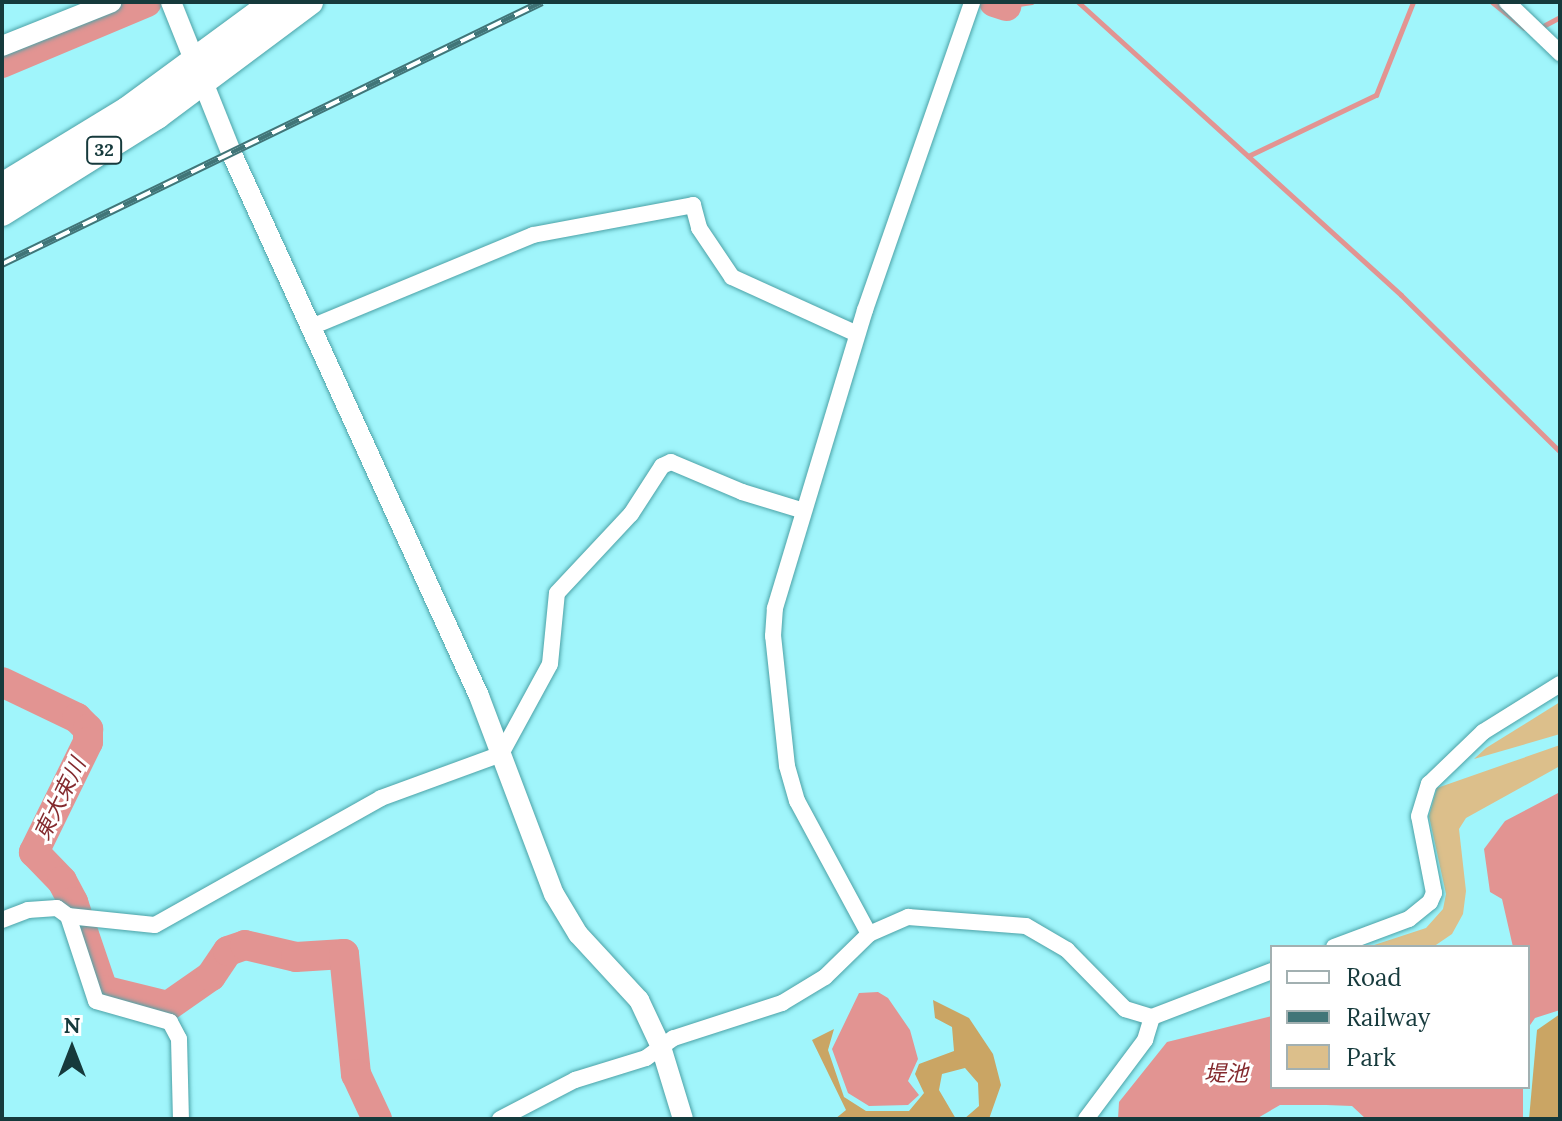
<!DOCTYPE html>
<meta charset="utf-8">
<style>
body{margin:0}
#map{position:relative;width:1562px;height:1121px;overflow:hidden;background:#a0f5fb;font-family:Lora,"Noto Sans JP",serif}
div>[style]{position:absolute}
.green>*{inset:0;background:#dcbf8b}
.forest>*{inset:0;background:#caa564}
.water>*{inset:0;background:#e29492}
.stream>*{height:5px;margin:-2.5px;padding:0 2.5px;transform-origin:2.5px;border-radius:2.5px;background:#e29492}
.river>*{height:30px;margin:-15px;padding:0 15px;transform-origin:15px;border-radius:15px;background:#e29492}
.roads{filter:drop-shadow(0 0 2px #4ca2a7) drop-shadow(0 0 2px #4ca2a7)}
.minor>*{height:16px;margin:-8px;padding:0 8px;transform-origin:8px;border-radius:8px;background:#fff}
.tertiary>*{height:20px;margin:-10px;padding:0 10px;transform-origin:10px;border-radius:10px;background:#fff}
.trunk>*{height:26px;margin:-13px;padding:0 13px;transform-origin:13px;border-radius:13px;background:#fff}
.rail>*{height:8px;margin-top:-4px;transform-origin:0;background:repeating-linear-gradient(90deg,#fff 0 15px,#417578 0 30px);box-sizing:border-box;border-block:2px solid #417578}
span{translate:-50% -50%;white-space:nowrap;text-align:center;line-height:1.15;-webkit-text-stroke:6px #fff;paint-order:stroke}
.shield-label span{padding:2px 6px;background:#fff;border:2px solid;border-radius:6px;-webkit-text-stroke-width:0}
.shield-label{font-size:18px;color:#163a3c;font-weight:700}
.water-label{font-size:22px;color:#842a2e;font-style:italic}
.frame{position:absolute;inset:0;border:4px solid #163a3c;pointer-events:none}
.legend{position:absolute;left:1270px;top:945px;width:260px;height:144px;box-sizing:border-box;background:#fff;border:2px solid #a2b0b1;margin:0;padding:10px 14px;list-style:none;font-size:24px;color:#163a3c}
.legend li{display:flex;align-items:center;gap:16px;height:40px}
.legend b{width:40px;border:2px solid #a2b0b1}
.north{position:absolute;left:32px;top:1009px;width:80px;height:80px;-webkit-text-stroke:6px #fff;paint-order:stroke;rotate:0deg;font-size:22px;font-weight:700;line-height:32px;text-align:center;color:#163a3c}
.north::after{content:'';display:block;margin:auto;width:28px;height:36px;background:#163a3c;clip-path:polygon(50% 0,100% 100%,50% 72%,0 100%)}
</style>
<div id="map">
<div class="green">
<div style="clip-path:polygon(1560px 702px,1560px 734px,1474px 759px,1486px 748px)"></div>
<div style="clip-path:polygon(1560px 745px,1560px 766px,1466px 818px,1459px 829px,1466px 891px,1463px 914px,1452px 934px,1433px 947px,1368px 947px,1426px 928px,1443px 909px,1446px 894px,1429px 816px,1437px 788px)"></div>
</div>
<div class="forest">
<div style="clip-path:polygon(933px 1000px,969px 1018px,993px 1054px,1001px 1085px,989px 1119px,964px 1119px,979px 1106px,978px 1083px,965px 1068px,942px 1074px,939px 1090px,956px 1119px,835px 1119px,846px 1110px,812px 1040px,834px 1029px,828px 1050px,844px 1097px,866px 1111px,909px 1111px,924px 1093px,915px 1074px,919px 1064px,954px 1051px,952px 1027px,935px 1018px)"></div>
<div style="clip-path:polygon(1560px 1014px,1560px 1119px,1529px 1119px,1537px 1030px)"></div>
</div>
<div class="water">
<div style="clip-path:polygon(1560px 792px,1560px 1010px,1535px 1018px,1528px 1028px,1528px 947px,1513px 947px,1502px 899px,1490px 892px,1484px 849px,1505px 821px)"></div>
<div style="clip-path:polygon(878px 992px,888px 998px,910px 1030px,918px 1059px,908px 1081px,919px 1095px,908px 1105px,869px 1106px,848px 1093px,832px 1049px,859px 993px)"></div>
<div style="clip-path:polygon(1272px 1016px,1272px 1087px,1523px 1087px,1523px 1119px,1366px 1119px,1352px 1106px,1326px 1105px,1280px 1105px,1256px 1119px,1118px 1119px,1119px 1102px,1167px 1042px)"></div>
</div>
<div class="stream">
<div style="left:1078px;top:2px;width:436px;rotate:42.2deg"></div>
<div style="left:1401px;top:295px;width:223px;rotate:44.6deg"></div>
<div style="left:1492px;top:2px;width:41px;rotate:39.1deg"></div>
<div style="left:1006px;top:6px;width:26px;rotate:-9deg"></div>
<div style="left:1545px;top:25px;width:17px;rotate:-28deg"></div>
<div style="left:1248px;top:156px;width:142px;rotate:-25.5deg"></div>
<div style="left:1376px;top:95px;width:100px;rotate:-68.3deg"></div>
</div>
<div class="river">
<div style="left:994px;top:2px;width:13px;rotate:18deg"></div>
<div style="left:2px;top:63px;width:157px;rotate:-22.8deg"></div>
<div style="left:2px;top:682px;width:83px;rotate:25.6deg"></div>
<div style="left:77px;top:718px;width:16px;rotate:45deg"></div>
<div style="left:88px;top:729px;width:13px;rotate:90deg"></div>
<div style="left:88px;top:742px;width:123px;rotate:116.1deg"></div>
<div style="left:34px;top:852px;width:40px;rotate:46deg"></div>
<div style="left:62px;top:881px;width:24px;rotate:62deg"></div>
<div style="left:73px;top:902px;width:93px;rotate:71.2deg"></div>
<div style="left:103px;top:990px;width:67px;rotate:13.8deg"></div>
<div style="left:168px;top:1006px;width:52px;rotate:-34.9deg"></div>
<div style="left:211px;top:976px;width:30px;rotate:-56deg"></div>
<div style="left:228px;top:951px;width:18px;rotate:-19deg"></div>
<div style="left:245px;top:945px;width:52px;rotate:13.2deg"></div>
<div style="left:296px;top:957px;width:48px;rotate:-3.6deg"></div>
<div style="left:344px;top:954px;width:121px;rotate:84.3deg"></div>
<div style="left:356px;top:1074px;width:50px;rotate:65deg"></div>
</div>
<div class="roads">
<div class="minor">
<div style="left:1507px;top:2px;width:74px;rotate:43.9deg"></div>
<div style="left:311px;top:327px;width:240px;rotate:-22.5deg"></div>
<div style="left:533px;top:235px;width:163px;rotate:-10.6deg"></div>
<div style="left:693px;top:205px;width:24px;rotate:75deg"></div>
<div style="left:699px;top:228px;width:59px;rotate:56deg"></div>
<div style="left:732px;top:277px;width:137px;rotate:24.5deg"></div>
<div style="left:68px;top:916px;width:87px;rotate:5.9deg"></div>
<div style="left:155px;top:925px;width:259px;rotate:-29.3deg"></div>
<div style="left:381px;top:798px;width:128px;rotate:-20.1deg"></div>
<div style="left:501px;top:754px;width:102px;rotate:-61.4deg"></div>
<div style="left:550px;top:664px;width:71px;rotate:-84.4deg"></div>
<div style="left:557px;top:593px;width:108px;rotate:-46.9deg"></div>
<div style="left:631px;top:514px;width:57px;rotate:-57.1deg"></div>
<div style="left:662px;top:466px;width:10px;rotate:-24deg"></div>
<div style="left:671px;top:462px;width:77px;rotate:22.9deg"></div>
<div style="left:742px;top:492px;width:62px;rotate:17deg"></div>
<div style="left:2px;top:920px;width:28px;rotate:-21deg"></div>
<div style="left:28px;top:910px;width:29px;rotate:-4deg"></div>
<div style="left:57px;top:908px;width:14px;rotate:36deg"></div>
<div style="left:68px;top:916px;width:89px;rotate:71.8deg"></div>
<div style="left:96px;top:1001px;width:77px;rotate:15.8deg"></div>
<div style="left:170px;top:1022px;width:19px;rotate:62deg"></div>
<div style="left:179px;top:1039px;width:80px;rotate:88.6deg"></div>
<div style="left:869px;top:934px;width:151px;rotate:-118.4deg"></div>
<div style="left:797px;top:801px;width:36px;rotate:-106deg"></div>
<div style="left:787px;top:766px;width:131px;rotate:-96.1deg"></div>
<div style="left:773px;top:636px;width:28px;rotate:-86deg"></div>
<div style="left:775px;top:608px;width:311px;rotate:-73.2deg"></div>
<div style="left:865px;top:310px;width:326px;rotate:-70.8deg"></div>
<div style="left:1334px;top:947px;width:80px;rotate:-20.5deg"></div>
<div style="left:1409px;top:919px;width:27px;rotate:-39deg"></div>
<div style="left:1430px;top:902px;width:10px;rotate:-66deg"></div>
<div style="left:1434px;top:893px;width:78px;rotate:-101deg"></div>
<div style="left:1419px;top:816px;width:34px;rotate:-73deg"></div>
<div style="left:1429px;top:784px;width:75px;rotate:-43.9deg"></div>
<div style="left:1483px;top:732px;width:91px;rotate:-31.9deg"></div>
<div style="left:500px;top:1119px;width:85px;rotate:-27.5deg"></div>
<div style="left:575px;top:1080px;width:74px;rotate:-17.2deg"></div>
<div style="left:646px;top:1058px;width:34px;rotate:-36deg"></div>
<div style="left:674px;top:1038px;width:114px;rotate:-18deg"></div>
<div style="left:782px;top:1003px;width:50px;rotate:-31.2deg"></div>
<div style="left:825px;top:977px;width:62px;rotate:-44.3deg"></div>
<div style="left:869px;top:934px;width:43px;rotate:-23.6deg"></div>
<div style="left:908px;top:917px;width:118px;rotate:4.4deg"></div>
<div style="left:1026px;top:926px;width:48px;rotate:30.3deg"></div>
<div style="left:1067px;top:950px;width:83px;rotate:45.5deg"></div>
<div style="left:1125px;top:1009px;width:28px;rotate:17deg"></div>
<div style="left:1152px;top:1017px;width:129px;rotate:-21deg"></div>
<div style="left:1086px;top:1119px;width:99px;rotate:-53.2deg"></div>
<div style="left:1145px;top:1040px;width:24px;rotate:-73deg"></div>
</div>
<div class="tertiary">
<div style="left:171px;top:2px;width:162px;rotate:68.2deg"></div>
<div style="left:231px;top:152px;width:598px;rotate:65.49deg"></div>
<div style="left:479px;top:696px;width:212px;rotate:69.3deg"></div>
<div style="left:554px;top:894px;width:47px;rotate:59deg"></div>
<div style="left:578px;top:934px;width:90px;rotate:47.3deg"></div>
<div style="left:639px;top:1000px;width:52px;rotate:64.9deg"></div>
<div style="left:661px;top:1047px;width:75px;rotate:73deg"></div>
<div style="left:2px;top:46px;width:118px;rotate:-21.8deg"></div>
</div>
<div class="trunk">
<div style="left:2px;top:186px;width:146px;rotate:-31.3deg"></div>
<div style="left:127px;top:110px;width:182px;rotate:-36.3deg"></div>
<div style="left:2px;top:213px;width:183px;rotate:-32deg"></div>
<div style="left:157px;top:116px;width:191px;rotate:-36.7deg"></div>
</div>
</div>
<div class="rail">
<div style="left:2px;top:264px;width:600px;rotate:-25.88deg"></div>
</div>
<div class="shield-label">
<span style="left:104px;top:150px">32</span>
</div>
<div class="water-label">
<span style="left:60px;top:799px;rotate:-64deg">東大束川</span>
<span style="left:1226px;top:1074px">堤池</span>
</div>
<div class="frame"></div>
<ul class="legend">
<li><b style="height:10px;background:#fff"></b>Road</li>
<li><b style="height:10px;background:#417578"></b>Railway</li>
<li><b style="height:22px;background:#dcbf8b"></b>Park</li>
</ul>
<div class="north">N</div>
</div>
